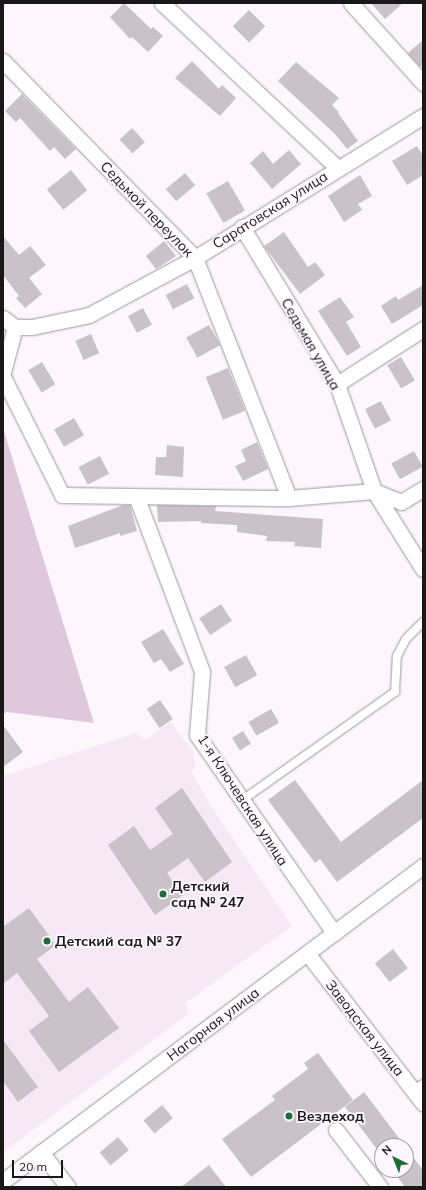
<!DOCTYPE html>
<meta charset="utf-8">
<style>
body{margin:0}
#map{position:relative;width:426px;height:1190px;overflow:hidden;background:#fdf6fc;font-family:Mulish,sans-serif}
div>[style]{position:absolute}
.built>*{inset:0;background:#f6e8f4}
.green>*{inset:0;background:#dfc8db}
.building>*{inset:0;background:#c9c2c8;transform-origin:0 0}
.roads{filter:drop-shadow(0 0 1px #9d979c) drop-shadow(0 0 1px #9d979c)}
.service>*{height:8px;margin:-4px;padding:0 4px;transform-origin:4px;border-radius:4px;background:#fff}
.minor>*{height:15px;margin:-7.5px;padding:0 7.5px;transform-origin:7.5px;border-radius:7.5px;background:#fff}
.dots>*{width:11px;height:11px;translate:-50% -50%;box-sizing:border-box;border:2px solid #fdf6fc;border-radius:50%}
span{translate:-50% -50%;white-space:nowrap;text-align:center;line-height:1.15;-webkit-text-stroke:3.5px #fdf6fc;paint-order:stroke}
.street-label{font-size:14px;color:#1a1719}
.poi-label{font-size:14px;color:#1a1719;font-weight:700}
.left{translate:0 -50%;text-align:left}
.frame{position:absolute;inset:0;border:4px solid #1a1719;pointer-events:none}
.north{position:absolute;left:374px;top:1138px;width:40px;height:40px;box-sizing:border-box;background:#fdf6fc;border:1px solid #a29da1;border-radius:50%;rotate:317deg;font-size:11px;font-weight:700;line-height:16px;text-align:center;color:#1a1719}
.north::after{content:'';display:block;margin:auto;width:14px;height:18px;background:#1f6b39;clip-path:polygon(50% 0,100% 100%,50% 72%,0 100%)}
.scale{position:absolute;left:12px;top:1160px;width:51px;height:18px;box-sizing:border-box;border:2px solid #1a1719;border-top:0;padding-left:5px;font-size:12px;line-height:14px;white-space:nowrap;color:#1a1719;-webkit-text-stroke:3px #fdf6fc;paint-order:stroke}
</style>
<div id="map">
<div class="built">
<div style="clip-path:polygon(171px 722px,193px 752px,195px 768px,191px 771px,210px 804px,292px 926px,185px 1003px,188px 1014px,3px 1152px,3px 776px,136px 733px,146px 740px)"></div>
</div>
<div class="green">
<div style="clip-path:polygon(3px 428px,94px 723px,7px 712px,3px 714px)"></div>
</div>
<div class="building">
<div style="clip-path:polygon(124px 3px,151px 29px,153px 27px,163px 36px,148px 52px,132px 37px,130px 39px,110px 17px)"></div>
<div style="clip-path:polygon(371px 3px,403px 3px,385px 19px)"></div>
<div style="left:249px;top:10px;width:23px;height:23px;rotate:45deg"></div>
<div style="clip-path:polygon(423px 40px,423px 64px,420px 67px,408px 53px)"></div>
<div style="clip-path:polygon(192px 61px,219px 89px,222px 85px,236px 98px,220px 116px,175px 78px)"></div>
<div style="clip-path:polygon(296px 62px,339px 98px,332px 105px,339px 112px,338px 113px,358px 141px,347px 149px,335px 134px,278px 81px)"></div>
<div style="clip-path:polygon(22px 94px,76px 149px,65px 159px,54px 147px,50px 151px,20px 118px,16px 122px,5px 111px)"></div>
<div style="left:132px;top:128px;width:19px;height:17px;rotate:47deg"></div>
<div style="clip-path:polygon(417px 146px,423px 156px,423px 175px,407px 185px,392px 161px)"></div>
<div style="clip-path:polygon(289px 150px,301px 164px,272px 189px,250px 163px,263px 151px,273px 164px)"></div>
<div style="left:71px;top:170px;width:26px;height:31px;rotate:51deg"></div>
<div style="left:185px;top:173px;width:16px;height:25px;rotate:50deg"></div>
<div style="clip-path:polygon(360px 175px,372px 196px,358px 204px,362px 210px,344px 222px,328px 196px)"></div>
<div style="left:228px;top:181px;width:34px;height:25px;rotate:60deg"></div>
<div style="clip-path:polygon(284px 232px,308px 267px,315px 262px,325px 275px,300px 294px,264px 246px)"></div>
<div style="clip-path:polygon(3px 236px,19px 255px,30px 246px,46px 265px,29px 278px,42px 294px,25px 308px,16px 298px,19px 296px,3px 275px)"></div>
<div style="clip-path:polygon(164px 241px,176px 256px,156px 269px,146px 256px)"></div>
<div style="left:187px;top:284px;width:16px;height:24px;rotate:63deg"></div>
<div style="clip-path:polygon(423px 285px,423px 305px,392px 324px,381px 306px,396px 296px,398px 300px)"></div>
<div style="clip-path:polygon(340px 297px,354px 317px,346px 322px,361px 347px,347px 356px,318px 311px)"></div>
<div style="left:143px;top:308px;width:19px;height:17px;rotate:62deg"></div>
<div style="left:209px;top:325px;width:23px;height:26px;rotate:61deg"></div>
<div style="left:91px;top:334px;width:21px;height:17px;rotate:67deg"></div>
<div style="left:401px;top:357px;width:27px;height:16px;rotate:59deg"></div>
<div style="left:42px;top:362px;width:26px;height:16px;rotate:59deg"></div>
<div style="left:228px;top:368px;width:46px;height:24px;rotate:68deg"></div>
<div style="left:381px;top:401px;width:22px;height:18px;rotate:63deg"></div>
<div style="left:74px;top:418px;width:20px;height:23px;rotate:60deg"></div>
<div style="clip-path:polygon(257px 442px,268px 469px,243px 481px,235px 466px,246px 461px,241px 450px)"></div>
<div style="clip-path:polygon(167px 445px,184px 447px,183px 477px,155px 475px,156px 457px,166px 457px)"></div>
<div style="left:414px;top:451px;width:18px;height:26px;rotate:61deg"></div>
<div style="left:100px;top:456px;width:20px;height:24px;rotate:63deg"></div>
<div style="clip-path:polygon(123px 505px,130px 505px,137px 531px,120px 536px,120px 533px,75px 548px,68px 526px)"></div>
<div style="clip-path:polygon(157px 505px,216px 506px,215px 511px,323px 519px,321px 548px,294px 546px,295px 542px,266px 541px,267px 536px,237px 532px,237px 525px,201px 523px,201px 521px,158px 522px)"></div>
<div style="left:221px;top:604px;width:20px;height:26px;rotate:57deg"></div>
<div style="clip-path:polygon(163px 629px,184px 664px,170px 672px,161px 659px,154px 663px,141px 642px)"></div>
<div style="left:246px;top:655px;width:23px;height:25px;rotate:61deg"></div>
<div style="left:160px;top:700px;width:23px;height:16px;rotate:56deg"></div>
<div style="left:271px;top:709px;width:16px;height:26px;rotate:60deg"></div>
<div style="clip-path:polygon(3px 725px,23px 752px,3px 767px)"></div>
<div style="left:243px;top:731px;width:15px;height:13px;rotate:58deg"></div>
<div style="clip-path:polygon(295px 780px,341px 842px,423px 780px,423px 818px,337px 882px,320px 859px,315px 863px,268px 800px)"></div>
<div style="clip-path:polygon(182px 788px,232px 862px,205px 882px,188px 858px,167px 873px,183px 895px,155px 915px,108px 845px,134px 826px,150px 850px,173px 834px,155px 808px)"></div>
<div style="clip-path:polygon(29px 908px,56px 945px,37px 959px,69px 1002px,88px 987px,119px 1028px,59px 1072px,29px 1031px,49px 1016px,17px 973px,3px 984px,3px 927px)"></div>
<div style="left:393px;top:949px;width:24px;height:23px;rotate:52deg"></div>
<div style="clip-path:polygon(3px 1040px,38px 1087px,18px 1102px,3px 1081px)"></div>
<div style="clip-path:polygon(318px 1053px,353px 1100px,251px 1177px,222px 1139px,275px 1100px,272px 1096px,308px 1069px,304px 1063px)"></div>
<div style="clip-path:polygon(364px 1092px,405px 1146px,382px 1146px,382px 1156px,345px 1107px)"></div>
<div style="left:162px;top:1105px;width:17px;height:24px;rotate:50deg"></div>
<div style="left:118px;top:1137px;width:17px;height:24px;rotate:50deg"></div>
<div style="clip-path:polygon(406px 1148px,423px 1170px,423px 1187px,405px 1187px,392px 1170px,406px 1170px)"></div>
<div style="clip-path:polygon(209px 1165px,226px 1187px,181px 1187px)"></div>
</div>
<div class="roads">
<div class="service">
<div style="left:241px;top:801px;width:189px;rotate:-35.3deg"></div>
<div style="left:395px;top:692px;width:36px;rotate:-87deg"></div>
<div style="left:397px;top:656px;width:19px;rotate:-62deg"></div>
<div style="left:406px;top:639px;width:24px;rotate:-45deg"></div>
<div style="left:413px;top:1090px;width:12px;rotate:-31deg"></div>
</div>
<div class="minor">
<div style="left:162px;top:3px;width:241px;rotate:43.2deg"></div>
<div style="left:351px;top:3px;width:108px;rotate:48deg"></div>
<div style="left:3px;top:61px;width:275px;rotate:45.7deg"></div>
<div style="left:195px;top:258px;width:258px;rotate:68.6deg"></div>
<div style="left:242px;top:227px;width:184px;rotate:58.8deg"></div>
<div style="left:337px;top:384px;width:113px;rotate:70.9deg"></div>
<div style="left:374px;top:491px;width:92px;rotate:57.9deg"></div>
<div style="left:3px;top:318px;width:15px;rotate:37deg"></div>
<div style="left:15px;top:327px;width:17px"></div>
<div style="left:32px;top:327px;width:58px;rotate:-11.9deg"></div>
<div style="left:89px;top:315px;width:120px;rotate:-28.3deg"></div>
<div style="left:195px;top:258px;width:269px;rotate:-31.9deg"></div>
<div style="left:3px;top:372px;width:47px;rotate:-75.1deg"></div>
<div style="left:3px;top:377px;width:132px;rotate:63.4deg"></div>
<div style="left:62px;top:495px;width:227px;rotate:0.8deg"></div>
<div style="left:289px;top:498px;width:85px;rotate:-4.7deg"></div>
<div style="left:374px;top:491px;width:29px;rotate:22deg"></div>
<div style="left:401px;top:502px;width:26px;rotate:-31deg"></div>
<div style="left:337px;top:384px;width:102px;rotate:-32.6deg"></div>
<div style="left:136px;top:496px;width:188px;rotate:69.4deg"></div>
<div style="left:202px;top:672px;width:63px;rotate:94.5deg"></div>
<div style="left:197px;top:735px;width:241px;rotate:55.3deg"></div>
<div style="left:307px;top:953px;width:190px;rotate:52.3deg"></div>
<div style="left:336px;top:1130px;width:72px;rotate:52.3deg"></div>
<div style="left:41px;top:1152px;width:44px;rotate:52.4deg"></div>
<div style="left:3px;top:1181px;width:525px;rotate:-36.87deg"></div>
</div>
</div>
<div class="dots">
<div style="left:163px;top:894px;background:#1f6b39"></div>
<div style="left:47px;top:941px;background:#1f6b39"></div>
<div style="left:289px;top:1116px;background:#1f6b39"></div>
</div>
<div class="street-label">
<span style="left:147px;top:209px;rotate:46deg">Седьмой переулок</span>
<span style="left:270px;top:210px;rotate:-32deg">Саратовская улица</span>
<span style="left:311px;top:344px;rotate:60deg">Седьмая улица</span>
<span style="left:243px;top:800px;rotate:57deg">1-я Ключевская улица</span>
<span style="left:213px;top:1024px;rotate:-37deg">Нагорная улица</span>
<span style="left:365px;top:1028px;rotate:52deg">Заводская улица</span>
</div>
<div class="poi-label">
<span class="left" style="left:171px;top:894px">Детский<br>сад № 247</span>
<span class="left" style="left:55px;top:941px">Детский сад № 37</span>
<span class="left" style="left:297px;top:1116px">Вездеход</span>
</div>
<div class="frame"></div>
<div class="north">N</div>
<div class="scale">20 m</div>
</div>
